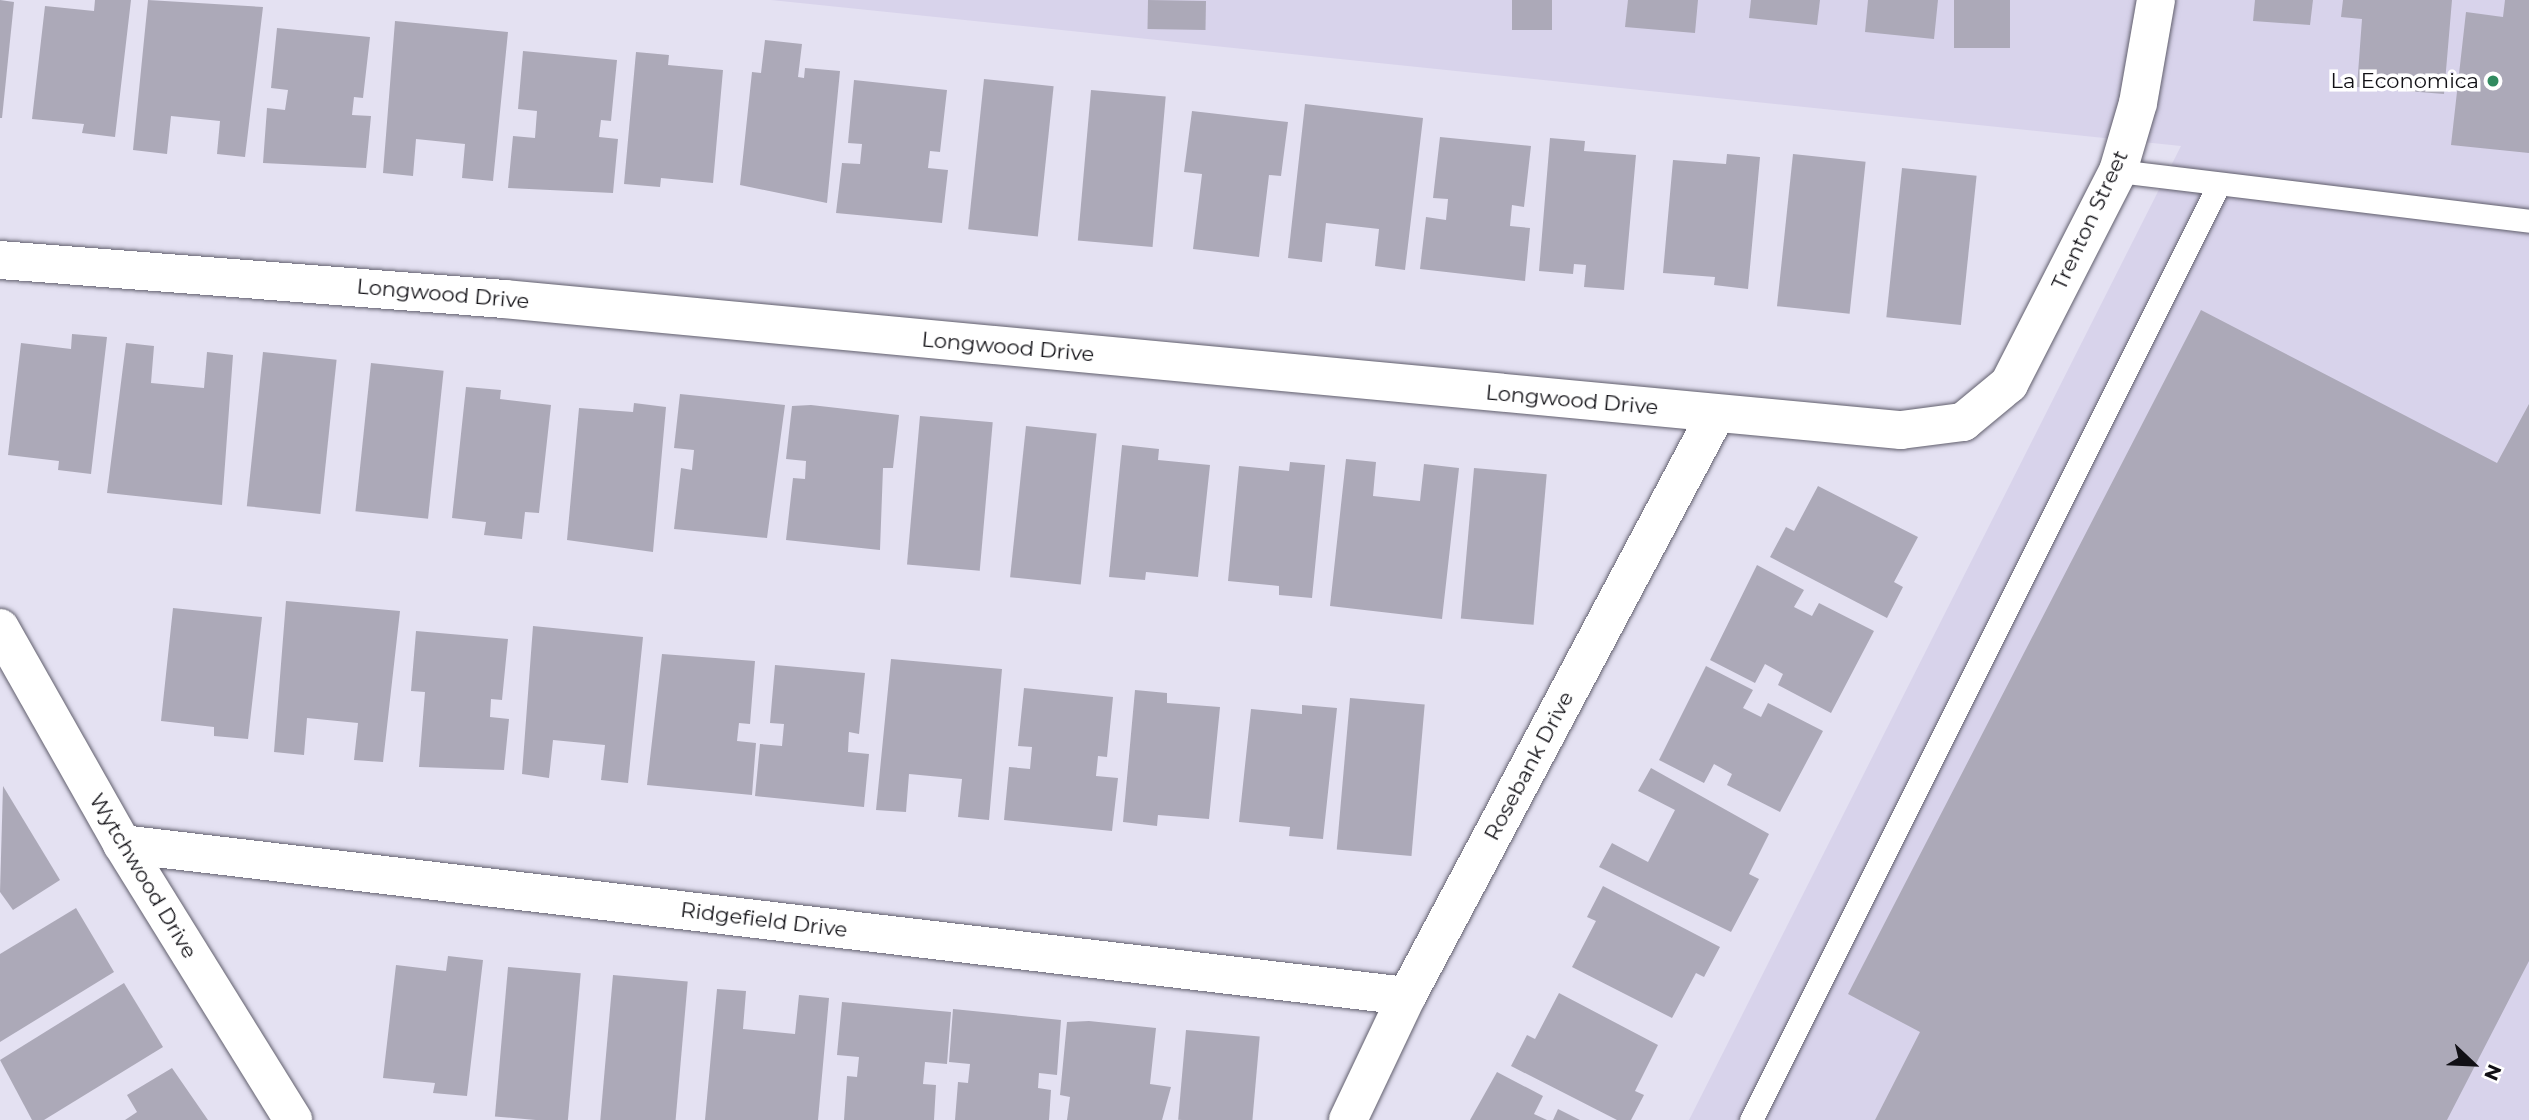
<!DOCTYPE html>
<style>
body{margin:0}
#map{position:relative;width:2529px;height:1120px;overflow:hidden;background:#e4e1f2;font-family:Montserrat,sans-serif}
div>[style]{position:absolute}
.built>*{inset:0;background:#d8d3eb}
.building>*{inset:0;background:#aca9b8;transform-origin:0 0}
.roads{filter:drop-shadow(0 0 2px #615f6d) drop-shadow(0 0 2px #615f6d)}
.lane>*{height:23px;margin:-11.5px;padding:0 11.5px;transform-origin:11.5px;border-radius:11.5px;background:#fff}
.street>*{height:38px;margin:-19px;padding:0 19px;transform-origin:19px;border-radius:19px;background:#fff}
.dots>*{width:19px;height:19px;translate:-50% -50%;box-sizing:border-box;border:4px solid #fff;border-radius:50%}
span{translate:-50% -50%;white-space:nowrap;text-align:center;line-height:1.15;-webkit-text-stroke:7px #fff;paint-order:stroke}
.poi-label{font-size:21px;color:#111015}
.right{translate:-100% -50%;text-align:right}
.street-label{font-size:21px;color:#111015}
.north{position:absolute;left:2438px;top:1029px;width:70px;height:70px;-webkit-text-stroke:5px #fff;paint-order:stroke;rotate:113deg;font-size:19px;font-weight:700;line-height:28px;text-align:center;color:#111015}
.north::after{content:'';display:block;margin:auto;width:24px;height:32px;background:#111015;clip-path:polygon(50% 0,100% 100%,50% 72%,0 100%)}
</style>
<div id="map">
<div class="built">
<div style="clip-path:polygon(771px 0,2529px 0,2529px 1120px,1689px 1120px,2181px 146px)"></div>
</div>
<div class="building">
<div style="clip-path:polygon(0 0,14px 2px,2px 118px,0 118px)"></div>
<div style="clip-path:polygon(95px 0,131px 0,115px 137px,82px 133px,84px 124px,32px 119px,45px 6px,94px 11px)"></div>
<div style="clip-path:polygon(148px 0,263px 7px,245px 157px,217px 154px,220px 121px,171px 116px,167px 154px,133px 150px)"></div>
<div style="left:1148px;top:0;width:58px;height:29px;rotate:1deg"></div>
<div style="left:1512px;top:0;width:40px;height:30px"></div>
<div style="clip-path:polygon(1628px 0,1698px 0,1695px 33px,1625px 27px)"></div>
<div style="clip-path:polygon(1751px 0,1820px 0,1817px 25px,1749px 18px)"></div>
<div style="clip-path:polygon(1868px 0,1938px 0,1934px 39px,1865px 32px)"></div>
<div style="left:1954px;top:0;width:56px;height:48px"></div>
<div style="clip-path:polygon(2255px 0,2313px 0,2310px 25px,2253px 21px)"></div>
<div style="clip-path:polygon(2343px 0,2452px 0,2444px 94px,2357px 87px,2362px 19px,2341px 17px)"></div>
<div style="clip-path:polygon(2505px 0,2529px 0,2529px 153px,2451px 145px,2466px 12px,2503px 17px)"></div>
<div style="clip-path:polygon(395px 21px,508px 32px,493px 181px,462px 178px,465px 144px,416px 139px,413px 176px,383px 173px)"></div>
<div style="clip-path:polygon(277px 28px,370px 37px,363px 98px,354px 97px,352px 115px,371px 116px,366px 168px,263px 163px,267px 108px,285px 110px,288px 90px,271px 88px)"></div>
<div style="clip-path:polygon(765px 40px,802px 44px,798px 77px,804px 78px,805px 68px,840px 71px,827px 203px,740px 185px,752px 72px,761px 73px)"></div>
<div style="clip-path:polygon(523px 51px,617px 60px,611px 121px,601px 120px,599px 137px,618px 139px,613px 193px,508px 188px,513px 136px,535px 138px,537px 111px,518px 109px)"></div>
<div style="clip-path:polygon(636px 52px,669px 55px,668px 65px,723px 70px,713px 183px,661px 178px,660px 187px,624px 184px)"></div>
<div style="left:984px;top:79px;width:70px;height:151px;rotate:6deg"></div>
<div style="clip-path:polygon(854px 80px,947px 90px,940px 152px,930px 151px,928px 168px,948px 170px,942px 223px,836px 213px,842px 163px,860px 164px,862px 144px,848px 143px)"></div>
<div style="left:1091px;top:90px;width:75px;height:151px;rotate:5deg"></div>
<div style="clip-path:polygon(1305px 104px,1423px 118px,1405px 270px,1375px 266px,1379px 229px,1326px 223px,1322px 262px,1288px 258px)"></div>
<div style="clip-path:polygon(1192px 111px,1288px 122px,1281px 176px,1269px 175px,1259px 257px,1193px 249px,1202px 174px,1184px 172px)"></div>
<div style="clip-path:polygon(1440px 137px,1531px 146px,1524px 207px,1512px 205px,1510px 226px,1530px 228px,1525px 281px,1420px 269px,1426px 217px,1446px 220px,1448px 199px,1433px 198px)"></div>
<div style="clip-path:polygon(1550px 138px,1585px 141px,1584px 151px,1636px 155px,1624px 290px,1584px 287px,1586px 265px,1574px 264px,1573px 274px,1539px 271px)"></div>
<div style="clip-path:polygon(1727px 154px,1760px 157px,1748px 289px,1714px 285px,1715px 277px,1663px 273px,1673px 160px,1726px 164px)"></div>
<div style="left:1793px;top:154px;width:73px;height:153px;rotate:6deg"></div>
<div style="left:1902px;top:168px;width:75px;height:150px;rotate:6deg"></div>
<div style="clip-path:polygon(2201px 310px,2497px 463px,2529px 404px,2529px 961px,2447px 1120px,1875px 1120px,1920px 1032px,1848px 994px)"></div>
<div style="clip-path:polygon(72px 334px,107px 337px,91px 474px,58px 470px,59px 461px,8px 455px,21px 343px,71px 349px)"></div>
<div style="clip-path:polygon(126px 343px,154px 346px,151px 383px,204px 388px,207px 352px,233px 355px,222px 505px,107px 493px)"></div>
<div style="left:263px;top:352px;width:74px;height:155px;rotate:6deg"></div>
<div style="left:371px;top:363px;width:73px;height:149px;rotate:6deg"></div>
<div style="clip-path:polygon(466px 387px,501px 390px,500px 399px,551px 405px,539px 513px,525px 512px,522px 539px,484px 535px,486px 522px,452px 518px)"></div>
<div style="clip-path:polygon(680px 394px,785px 405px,767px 538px,674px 529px,681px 468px,692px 470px,694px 450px,674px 448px)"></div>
<div style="clip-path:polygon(634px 403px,666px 407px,653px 552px,567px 540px,579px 408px,633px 412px)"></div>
<div style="clip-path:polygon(811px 405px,899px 415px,893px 468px,883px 468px,880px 550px,786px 540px,793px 478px,805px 479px,806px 461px,786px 459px,792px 406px)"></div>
<div style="left:920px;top:416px;width:73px;height:149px;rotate:5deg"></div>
<div style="left:1026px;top:426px;width:71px;height:152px;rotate:6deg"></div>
<div style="clip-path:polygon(1122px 445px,1159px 449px,1158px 460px,1210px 465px,1198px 577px,1146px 572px,1145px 580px,1109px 577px)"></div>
<div style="clip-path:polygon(1346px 459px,1376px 462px,1373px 496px,1420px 501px,1424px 464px,1459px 468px,1442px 619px,1330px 606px)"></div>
<div style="clip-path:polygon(1290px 462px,1325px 465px,1312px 598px,1279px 595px,1279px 586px,1228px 581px,1239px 466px,1289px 471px)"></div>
<div style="left:1474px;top:468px;width:73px;height:151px;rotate:5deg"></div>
<div style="clip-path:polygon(1818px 486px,1918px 537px,1894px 582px,1903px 587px,1887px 618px,1770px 557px,1786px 527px,1794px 531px)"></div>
<div style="clip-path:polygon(1757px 565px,1804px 590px,1794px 607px,1812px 616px,1819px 603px,1874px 631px,1831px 713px,1778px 685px,1783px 674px,1765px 664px,1755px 683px,1710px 660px)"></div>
<div style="clip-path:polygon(286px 601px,400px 611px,383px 762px,354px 760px,358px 723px,307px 718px,304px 755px,274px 752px)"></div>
<div style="clip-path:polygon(173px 608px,262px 617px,248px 739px,214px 736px,214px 727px,161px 721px)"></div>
<div style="clip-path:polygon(533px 626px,643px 637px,628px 783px,601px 780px,605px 745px,553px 740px,549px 778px,522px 774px)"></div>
<div style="clip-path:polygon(416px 631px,508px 639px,502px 700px,491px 699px,490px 717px,509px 719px,504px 770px,419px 767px,425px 692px,411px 691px)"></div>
<div style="clip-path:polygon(662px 654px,755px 661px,750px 724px,739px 723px,737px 741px,756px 743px,752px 795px,647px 785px)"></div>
<div style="clip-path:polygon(891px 659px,1002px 669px,989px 820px,958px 817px,962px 779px,909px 774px,906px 812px,876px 810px)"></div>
<div style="clip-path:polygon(775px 665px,865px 673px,859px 734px,849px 732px,848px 752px,869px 754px,864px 807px,755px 796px,760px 744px,782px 746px,784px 724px,770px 723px)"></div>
<div style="clip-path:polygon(1706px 666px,1753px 690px,1743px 708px,1761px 717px,1768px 703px,1823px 731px,1780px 812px,1727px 785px,1732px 774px,1714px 764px,1704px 783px,1659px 760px)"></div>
<div style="clip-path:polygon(1024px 688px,1113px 697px,1107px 757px,1098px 756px,1096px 776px,1118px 778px,1112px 831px,1004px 820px,1009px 767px,1030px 769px,1032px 747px,1018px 746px)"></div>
<div style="clip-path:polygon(1135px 690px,1167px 693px,1167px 703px,1220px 707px,1209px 819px,1158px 815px,1157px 826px,1123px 822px)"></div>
<div style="left:1350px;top:698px;width:75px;height:152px;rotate:5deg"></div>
<div style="clip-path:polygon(1302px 705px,1337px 708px,1323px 839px,1289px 836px,1290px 827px,1239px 822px,1251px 709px,1302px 714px)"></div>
<div style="clip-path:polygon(1651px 768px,1769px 834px,1749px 874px,1759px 879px,1731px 932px,1599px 867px,1612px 843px,1648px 862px,1675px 810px,1638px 791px)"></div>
<div style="clip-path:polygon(3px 786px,60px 880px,13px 910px,0 892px)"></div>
<div style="clip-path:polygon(1603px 886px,1720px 947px,1704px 977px,1696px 973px,1672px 1018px,1572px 967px,1596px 921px,1587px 917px)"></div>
<div style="clip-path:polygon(76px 908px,114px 972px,0 1042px,0 954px)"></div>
<div style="clip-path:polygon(448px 956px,483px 960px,467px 1096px,433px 1093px,435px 1083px,383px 1078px,396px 965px,446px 971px)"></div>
<div style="left:508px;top:967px;width:73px;height:150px;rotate:5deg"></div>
<div style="left:613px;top:975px;width:75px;height:146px;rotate:5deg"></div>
<div style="clip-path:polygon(124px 983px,163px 1047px,44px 1120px,32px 1120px,0 1060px)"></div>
<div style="clip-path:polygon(717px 989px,746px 991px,743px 1029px,795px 1034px,799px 995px,829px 998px,818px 1120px,705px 1120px)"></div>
<div style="clip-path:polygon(1559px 993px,1658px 1045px,1635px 1091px,1644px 1095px,1631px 1120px,1617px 1120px,1511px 1066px,1527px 1035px,1535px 1039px)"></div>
<div style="clip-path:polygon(842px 1002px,951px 1012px,947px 1064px,925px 1062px,923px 1084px,936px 1085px,934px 1120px,844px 1120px,847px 1076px,857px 1077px,859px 1057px,837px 1055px)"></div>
<div style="clip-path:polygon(953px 1009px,1061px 1020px,1057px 1075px,1039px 1073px,1038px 1088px,1051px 1090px,1049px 1120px,955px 1120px,958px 1082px,968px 1083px,970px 1064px,949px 1062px)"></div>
<div style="clip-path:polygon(1089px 1021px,1156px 1028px,1150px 1084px,1171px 1087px,1162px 1120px,1067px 1120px,1070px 1097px,1060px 1095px,1067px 1022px)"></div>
<div style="left:1186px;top:1030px;width:74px;height:90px;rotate:5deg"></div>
<div style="clip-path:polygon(172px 1068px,208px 1120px,125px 1120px,137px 1112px,127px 1095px)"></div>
<div style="clip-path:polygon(1497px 1072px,1543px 1096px,1534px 1114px,1547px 1120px,1470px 1120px)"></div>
<div style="clip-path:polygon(1558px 1109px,1580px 1120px,1553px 1120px)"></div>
</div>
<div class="roads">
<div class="lane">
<div style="left:2118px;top:171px;width:414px;rotate:6.9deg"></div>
<div style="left:1751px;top:1120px;width:1046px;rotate:-63.43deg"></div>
</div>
<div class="street">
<div style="left:0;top:260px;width:506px;rotate:4.42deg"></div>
<div style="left:504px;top:299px;width:1403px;rotate:5.36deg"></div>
<div style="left:1901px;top:430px;width:63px;rotate:-7.4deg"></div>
<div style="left:1963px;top:422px;width:60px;rotate:-39.6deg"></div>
<div style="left:2009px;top:384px;width:239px;rotate:-62.9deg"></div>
<div style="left:2118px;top:171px;width:71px;rotate:-73.6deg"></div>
<div style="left:2138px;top:103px;width:105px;rotate:-80.1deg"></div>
<div style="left:0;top:628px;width:248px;rotate:60.5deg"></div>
<div style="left:122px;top:844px;width:325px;rotate:58.2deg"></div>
<div style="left:122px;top:844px;width:1294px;rotate:6.75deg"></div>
<div style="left:1348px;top:1120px;width:137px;rotate:-64.6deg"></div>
<div style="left:1407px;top:996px;width:659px;rotate:-62.03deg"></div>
</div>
</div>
<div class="dots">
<div style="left:2493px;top:81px;background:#318a5f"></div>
</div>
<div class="poi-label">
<span class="right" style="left:2479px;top:81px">La Economica</span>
</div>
<div class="street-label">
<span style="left:2090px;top:220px;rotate:-65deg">Trenton Street</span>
<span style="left:443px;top:294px;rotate:5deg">Longwood Drive</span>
<span style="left:1008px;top:347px;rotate:5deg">Longwood Drive</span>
<span style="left:1572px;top:400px;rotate:5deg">Longwood Drive</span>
<span style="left:1529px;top:766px;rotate:-62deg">Rosebank Drive</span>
<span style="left:143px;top:876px;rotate:59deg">Wytchwood Drive</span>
<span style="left:764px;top:920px;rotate:7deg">Ridgefield Drive</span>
</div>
<div class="north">N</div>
</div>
